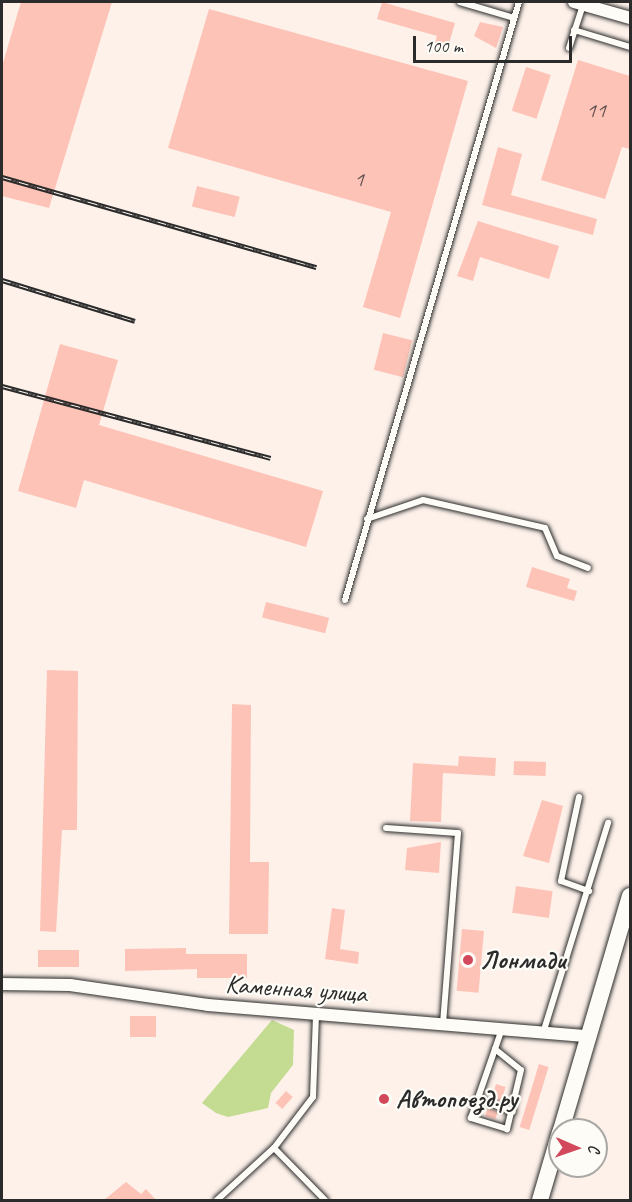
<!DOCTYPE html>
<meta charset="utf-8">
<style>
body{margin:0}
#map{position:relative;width:632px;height:1202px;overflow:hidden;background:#fdf1ea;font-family:Caveat,sans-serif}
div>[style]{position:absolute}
.green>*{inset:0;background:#c3dc92}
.building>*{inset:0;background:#fec3b7;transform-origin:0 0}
.roads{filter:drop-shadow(0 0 2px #2b2b2b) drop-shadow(0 0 2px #2b2b2b)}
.lane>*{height:6px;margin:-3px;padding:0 3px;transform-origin:3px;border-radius:3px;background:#fdfcf7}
.street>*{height:12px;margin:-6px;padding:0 6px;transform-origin:6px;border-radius:6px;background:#fdfcf7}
.secondary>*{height:16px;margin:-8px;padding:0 8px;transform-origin:8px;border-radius:8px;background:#fdfcf7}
.rail>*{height:5px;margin-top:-2.5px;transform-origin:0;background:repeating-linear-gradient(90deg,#fdfcf7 0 9px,#2b2b2b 0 18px);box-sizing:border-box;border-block:2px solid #2b2b2b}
.dots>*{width:16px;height:16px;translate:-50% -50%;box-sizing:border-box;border:3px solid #fdfcf7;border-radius:50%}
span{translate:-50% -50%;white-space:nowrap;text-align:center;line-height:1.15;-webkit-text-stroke:4.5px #fdfcf7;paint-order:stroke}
.number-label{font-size:22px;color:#60514e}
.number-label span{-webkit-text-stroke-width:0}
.poi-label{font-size:26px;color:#2b2b2b;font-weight:700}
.left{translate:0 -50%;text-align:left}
.street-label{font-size:26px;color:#2b2b2b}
.frame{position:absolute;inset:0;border:3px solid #2b2b2b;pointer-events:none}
.north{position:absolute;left:548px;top:1118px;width:60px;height:60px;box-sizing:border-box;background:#fdfcf7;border:2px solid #a9a8a5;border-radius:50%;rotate:92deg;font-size:16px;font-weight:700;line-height:24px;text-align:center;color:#2b2b2b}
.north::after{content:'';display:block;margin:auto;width:21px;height:27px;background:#d1495b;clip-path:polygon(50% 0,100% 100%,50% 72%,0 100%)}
.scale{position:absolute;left:413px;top:36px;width:159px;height:27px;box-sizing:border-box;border:3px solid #2b2b2b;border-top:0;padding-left:8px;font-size:18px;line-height:21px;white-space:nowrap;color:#2b2b2b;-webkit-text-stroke:4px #fdfcf7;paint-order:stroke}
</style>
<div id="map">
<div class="green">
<div style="clip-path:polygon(272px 1020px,294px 1030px,293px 1065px,271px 1093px,268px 1108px,228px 1117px,216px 1113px,202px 1103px)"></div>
</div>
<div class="building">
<div style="clip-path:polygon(21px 2px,112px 2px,49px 208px,2px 196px,2px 66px)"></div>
<div style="clip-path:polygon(382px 2px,455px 23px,448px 47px,435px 43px,437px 36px,377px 19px)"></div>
<div style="clip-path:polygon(209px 9px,468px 81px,400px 318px,363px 307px,391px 212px,168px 148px)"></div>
<div style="clip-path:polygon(480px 22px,503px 27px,496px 48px,474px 36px)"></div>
<div style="clip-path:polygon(578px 60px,630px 76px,630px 149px,622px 147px,605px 199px,541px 180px)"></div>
<div style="left:526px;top:67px;width:26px;height:46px;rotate:18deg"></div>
<div style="clip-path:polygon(498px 147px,522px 154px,511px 195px,597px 219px,593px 235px,482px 205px)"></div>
<div style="left:197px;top:186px;width:44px;height:21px;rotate:14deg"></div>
<div style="clip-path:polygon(478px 221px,559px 246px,549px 279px,480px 257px,473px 281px,457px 276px)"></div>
<div style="left:383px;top:333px;width:30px;height:38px;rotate:14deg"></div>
<div style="clip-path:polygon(60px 344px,118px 360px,99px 425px,323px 491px,306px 547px,84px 480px,76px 508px,18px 491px)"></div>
<div style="clip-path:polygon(532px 567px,570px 579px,567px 588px,577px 591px,574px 601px,526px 587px)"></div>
<div style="left:266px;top:602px;width:65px;height:16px;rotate:14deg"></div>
<div style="clip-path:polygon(47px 670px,78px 671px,77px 830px,62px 830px,56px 932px,40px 931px)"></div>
<div style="clip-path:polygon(232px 704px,251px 705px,250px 862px,269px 862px,268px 934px,229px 934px)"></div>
<div style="clip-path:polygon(459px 756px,496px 758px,495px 776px,443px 773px,441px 822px,410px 821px,413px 763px,458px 766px)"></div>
<div style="left:514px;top:761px;width:32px;height:14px;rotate:2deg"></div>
<div style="clip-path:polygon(542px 800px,563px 806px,549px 863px,523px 856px)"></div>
<div style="clip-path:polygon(441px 842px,439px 873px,405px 870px,407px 848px)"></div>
<div style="left:516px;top:886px;width:37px;height:27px;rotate:8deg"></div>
<div style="clip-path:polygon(332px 908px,345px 910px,340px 949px,359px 952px,358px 964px,325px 959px)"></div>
<div style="left:462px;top:929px;width:22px;height:62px;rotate:5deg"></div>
<div style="clip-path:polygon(186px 948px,186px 954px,247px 954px,247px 978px,197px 978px,197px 969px,125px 971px,125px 949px)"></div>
<div style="left:79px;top:950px;width:17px;height:41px;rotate:90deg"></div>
<div style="left:130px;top:1016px;width:26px;height:21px"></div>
<div style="left:539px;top:1064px;width:10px;height:66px;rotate:17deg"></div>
<div style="left:496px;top:1084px;width:10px;height:15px;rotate:17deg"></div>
<div style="left:286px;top:1091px;width:9px;height:16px;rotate:41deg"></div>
<div style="clip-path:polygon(488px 1108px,498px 1112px,495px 1119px,485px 1116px)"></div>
<div style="clip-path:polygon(126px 1182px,141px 1194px,146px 1189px,156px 1200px,104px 1200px)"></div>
</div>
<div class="roads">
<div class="lane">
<div style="left:460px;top:2px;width:56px;rotate:16.5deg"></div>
<div style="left:574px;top:30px;width:59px;rotate:16.9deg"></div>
<div style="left:569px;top:48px;width:45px;rotate:-72deg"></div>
<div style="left:367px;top:519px;width:59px;rotate:-18.7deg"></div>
<div style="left:423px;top:500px;width:125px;rotate:12.9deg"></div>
<div style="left:545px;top:528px;width:30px;rotate:67deg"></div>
<div style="left:557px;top:556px;width:33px;rotate:21deg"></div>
<div style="left:345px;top:600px;width:623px;rotate:-73.78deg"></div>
<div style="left:579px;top:797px;width:86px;rotate:102.1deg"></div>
<div style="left:561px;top:881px;width:30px;rotate:20deg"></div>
<div style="left:386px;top:828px;width:72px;rotate:4deg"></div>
<div style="left:458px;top:833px;width:190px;rotate:94.5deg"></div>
<div style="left:544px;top:1030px;width:217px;rotate:-72.8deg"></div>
<div style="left:495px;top:1049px;width:33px;rotate:39deg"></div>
<div style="left:521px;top:1070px;width:61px;rotate:103.3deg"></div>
<div style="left:507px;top:1129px;width:38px;rotate:-163deg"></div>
<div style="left:471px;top:1118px;width:73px;rotate:-70.8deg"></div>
<div style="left:495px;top:1049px;width:21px;rotate:-71deg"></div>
<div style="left:478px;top:1099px;width:37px;rotate:20deg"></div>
<div style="left:274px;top:1148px;width:73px;rotate:45.6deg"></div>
<div style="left:217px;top:1200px;width:77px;rotate:-42.4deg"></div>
<div style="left:274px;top:1148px;width:64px;rotate:-52.6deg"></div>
<div style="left:313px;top:1097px;width:83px;rotate:-87.9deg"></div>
</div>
<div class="street">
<div style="left:574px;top:2px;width:58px;rotate:15.9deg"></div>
<div style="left:2px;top:984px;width:68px;rotate:0.8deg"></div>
<div style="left:70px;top:985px;width:139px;rotate:8.2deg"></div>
<div style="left:208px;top:1005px;width:381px;rotate:4.7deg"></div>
</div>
<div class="secondary">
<div style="left:561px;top:1130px;width:244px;rotate:-73.6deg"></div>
<div style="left:540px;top:1200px;width:71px;rotate:-73.6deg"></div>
</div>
</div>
<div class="rail">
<div style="left:2px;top:177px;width:327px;rotate:16deg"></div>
<div style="left:2px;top:280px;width:139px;rotate:17.1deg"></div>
<div style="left:2px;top:386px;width:278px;rotate:15deg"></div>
</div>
<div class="dots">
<div style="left:468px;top:960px;background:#d1495b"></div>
<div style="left:384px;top:1099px;background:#d1495b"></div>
</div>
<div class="number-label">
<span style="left:596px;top:111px">11</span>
<span style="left:359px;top:180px">1</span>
</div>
<div class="poi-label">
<span class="left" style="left:480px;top:960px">Лонмади</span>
<span class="left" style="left:396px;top:1099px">Автопоезд.ру</span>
</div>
<div class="street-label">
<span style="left:296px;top:989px;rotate:4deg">Каменная улица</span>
</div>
<div class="frame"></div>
<div class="north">С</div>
<div class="scale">100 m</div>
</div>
